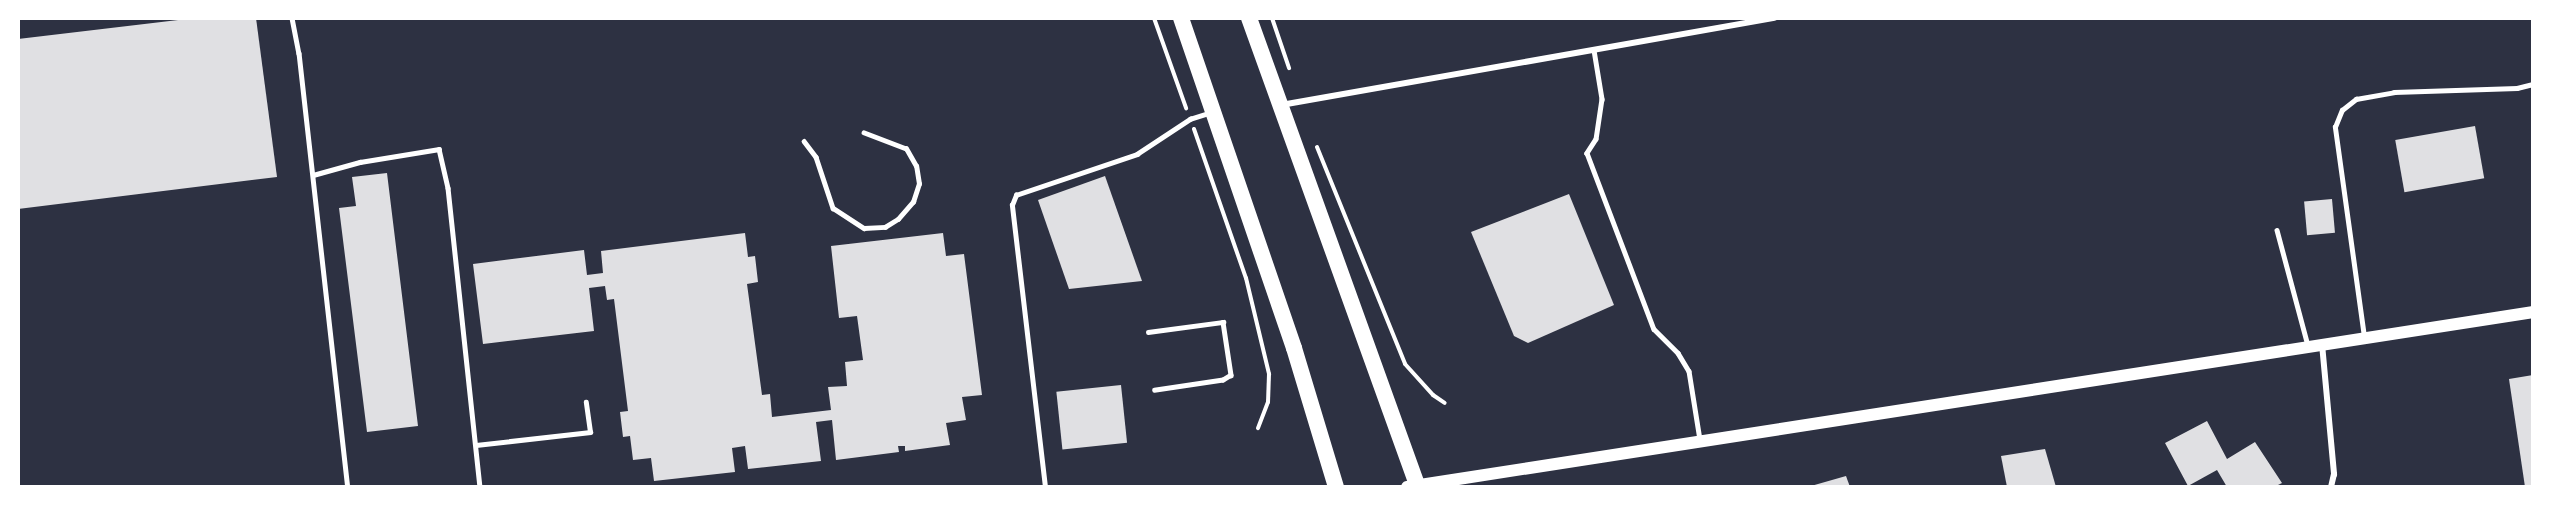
<!DOCTYPE html>
<style>
body{margin:0}
#map{position:relative;width:2551px;height:505px;overflow:hidden;background:#2d3142;font-family:"Nunito Sans",sans-serif}
div>[style]{position:absolute}
.building>*{inset:0;background:#e0e0e3;transform-origin:0 0}
.path>*{height:4px;margin:-2px;padding:0 2px;transform-origin:2px;border-radius:2px;background:#fff}
.service>*{height:4.5px;margin:-2.25px;padding:0 2.25px;transform-origin:2.25px;border-radius:2.25px;background:#fff}
.minor>*{height:6px;margin:-3px;padding:0 3px;transform-origin:3px;border-radius:3px;background:#fff}
.secondary>*{height:12px;margin:-6px;padding:0 6px;transform-origin:6px;border-radius:6px;background:#fff}
.trunk>*{height:16px;margin:-8px;padding:0 8px;transform-origin:8px;border-radius:8px;background:#fff}
span{translate:-50% -50%;white-space:nowrap;text-align:center;line-height:1.15;-webkit-text-stroke:6px #fff;paint-order:stroke}
.frame{position:absolute;inset:0;border:20px solid #fff;pointer-events:none}
</style>
<div id="map">
<div class="building">
<div style="clip-path:polygon(195px 18px,256px 18px,277px 177px,18px 209px,18px 39px)"></div>
<div style="left:2475px;top:126px;width:53px;height:81px;rotate:80deg"></div>
<div style="clip-path:polygon(387px 173px,418px 426px,367px 432px,339px 208px,356px 206px,352px 177px)"></div>
<div style="clip-path:polygon(1105px 176px,1142px 281px,1069px 289px,1038px 200px)"></div>
<div style="clip-path:polygon(1569px 194px,1614px 305px,1528px 343px,1514px 336px,1471px 232px)"></div>
<div style="left:2332px;top:199px;width:34px;height:28px;rotate:85deg"></div>
<div style="clip-path:polygon(745px 233px,748px 257px,755px 256px,758px 282px,747px 284px,762px 395px,770px 394px,772px 417px,831px 410px,828px 387px,847px 386px,845px 362px,863px 360px,857px 316px,839px 318px,831px 246px,943px 233px,946px 256px,964px 254px,982px 395px,962px 397px,966px 420px,946px 423px,950px 445px,905px 451px,905px 446px,898px 446px,899px 452px,836px 460px,832px 420px,816px 422px,821px 461px,748px 469px,745px 446px,732px 448px,735px 472px,654px 481px,651px 458px,633px 460px,630px 436px,623px 437px,620px 412px,628px 411px,614px 299px,607px 300px,605px 286px,589px 288px,594px 331px,483px 344px,473px 264px,584px 250px,587px 275px,603px 273px,601px 251px)"></div>
<div style="clip-path:polygon(2533px 375px,2533px 487px,2525px 487px,2509px 379px)"></div>
<div style="left:1121px;top:385px;width:58px;height:65px;rotate:84deg"></div>
<div style="clip-path:polygon(2207px 421px,2227px 459px,2255px 442px,2282px 483px,2274px 487px,2227px 487px,2217px 470px,2188px 486px,2165px 443px)"></div>
<div style="clip-path:polygon(2045px 449px,2056px 487px,2007px 487px,2001px 456px)"></div>
<div style="clip-path:polygon(1846px 476px,1850px 487px,1811px 487px,1811px 486px)"></div>
</div>
<div class="path">
<div style="left:1154px;top:18px;width:96px;rotate:70.4deg"></div>
<div style="left:1272px;top:18px;width:53px;rotate:71.2deg"></div>
<div style="left:1194px;top:129px;width:158px;rotate:70.8deg"></div>
<div style="left:1246px;top:278px;width:99px;rotate:76.5deg"></div>
<div style="left:1269px;top:374px;width:28px;rotate:92deg"></div>
<div style="left:1268px;top:402px;width:28px;rotate:111deg"></div>
<div style="left:1317px;top:147px;width:234px;rotate:67.9deg"></div>
<div style="left:1405px;top:364px;width:42px;rotate:47.9deg"></div>
<div style="left:1433px;top:395px;width:14px;rotate:34deg"></div>
</div>
<div class="service">
<div style="left:292px;top:18px;width:36px;rotate:79deg"></div>
<div style="left:299px;top:53px;width:437px;rotate:83.6deg"></div>
<div style="left:1594px;top:50px;width:50px;rotate:80.7deg"></div>
<div style="left:1602px;top:99px;width:40px;rotate:98.5deg"></div>
<div style="left:1596px;top:139px;width:17px;rotate:123deg"></div>
<div style="left:1587px;top:153px;width:188px;rotate:69.2deg"></div>
<div style="left:1654px;top:329px;width:34px;rotate:45deg"></div>
<div style="left:1678px;top:353px;width:21px;rotate:59deg"></div>
<div style="left:1689px;top:371px;width:70px;rotate:80.9deg"></div>
<div style="left:804px;top:141px;width:20px;rotate:53deg"></div>
<div style="left:816px;top:157px;width:54px;rotate:71.6deg"></div>
<div style="left:833px;top:208px;width:37px;rotate:33deg"></div>
<div style="left:864px;top:228px;width:21px;rotate:-3deg"></div>
<div style="left:885px;top:227px;width:15px;rotate:-32deg"></div>
<div style="left:898px;top:219px;width:23px;rotate:-49deg"></div>
<div style="left:913px;top:202px;width:19px;rotate:-72deg"></div>
<div style="left:919px;top:184px;width:18px;rotate:-99deg"></div>
<div style="left:916px;top:166px;width:20px;rotate:-120deg"></div>
<div style="left:906px;top:149px;width:45px;rotate:-159.1deg"></div>
<div style="left:313px;top:175px;width:49px;rotate:-15.5deg"></div>
<div style="left:360px;top:162px;width:80px;rotate:-9.3deg"></div>
<div style="left:439px;top:149px;width:40px;rotate:77deg"></div>
<div style="left:448px;top:188px;width:301px;rotate:83.9deg"></div>
<div style="left:2277px;top:230px;width:120px;rotate:75deg"></div>
<div style="left:1148px;top:332px;width:76px;rotate:-7.6deg"></div>
<div style="left:1223px;top:322px;width:54px;rotate:81.4deg"></div>
<div style="left:1231px;top:375px;width:9px;rotate:148deg"></div>
<div style="left:1223px;top:380px;width:69px;rotate:171.6deg"></div>
<div style="left:2364px;top:337px;width:212px;rotate:-97.9deg"></div>
<div style="left:2335px;top:127px;width:18px;rotate:-68deg"></div>
<div style="left:2342px;top:110px;width:18px;rotate:-38deg"></div>
<div style="left:2356px;top:99px;width:39px;rotate:-10deg"></div>
<div style="left:2394px;top:92px;width:123px;rotate:-1.9deg"></div>
<div style="left:2517px;top:88px;width:16px;rotate:-14deg"></div>
<div style="left:476px;top:445px;width:115px;rotate:-6.5deg"></div>
<div style="left:590px;top:432px;width:30px;rotate:-98deg"></div>
<div style="left:1045px;top:487px;width:284px;rotate:-96.7deg"></div>
<div style="left:1012px;top:205px;width:11px;rotate:-68deg"></div>
<div style="left:1016px;top:195px;width:128px;rotate:-18.7deg"></div>
<div style="left:1137px;top:154px;width:64px;rotate:-33.4deg"></div>
<div style="left:1190px;top:119px;width:22px;rotate:-18deg"></div>
</div>
<div class="minor">
<div style="left:1281px;top:105px;width:501px;rotate:-10.01deg"></div>
<div style="left:2322px;top:344px;width:131px;rotate:84.7deg"></div>
<div style="left:2334px;top:474px;width:13px;rotate:103deg"></div>
</div>
<div class="secondary">
<div style="left:1407px;top:487px;width:1140px;rotate:-8.83deg"></div>
</div>
<div class="trunk">
<div style="left:1181px;top:18px;width:349px;rotate:71.1deg"></div>
<div style="left:1294px;top:348px;width:145px;rotate:73.2deg"></div>
<div style="left:1249px;top:18px;width:499px;rotate:70.2deg"></div>
</div>
<div class="frame"></div>
</div>
